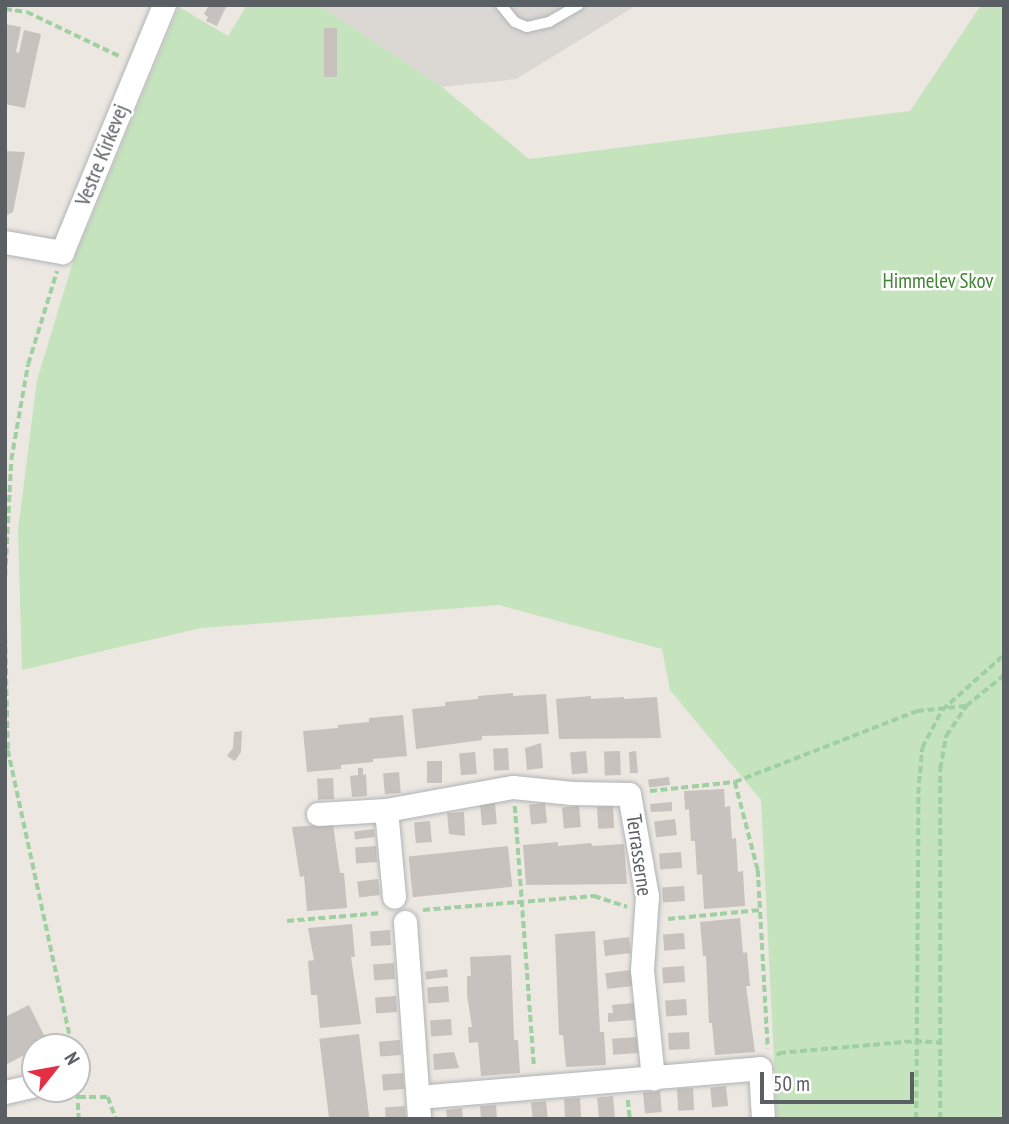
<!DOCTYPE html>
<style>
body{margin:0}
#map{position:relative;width:1009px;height:1124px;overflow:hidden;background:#ece7e1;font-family:"PT Sans Narrow",sans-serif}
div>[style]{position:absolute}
.industrial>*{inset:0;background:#dbd7d3}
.green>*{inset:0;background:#c5e4bd}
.building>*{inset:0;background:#c7c2bd;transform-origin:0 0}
.path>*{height:3.5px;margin-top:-1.75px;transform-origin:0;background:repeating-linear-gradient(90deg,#9ed0a1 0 7px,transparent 0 10.5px)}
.roads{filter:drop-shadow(0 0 2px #afb3b6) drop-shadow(0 0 2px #afb3b6)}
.lane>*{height:10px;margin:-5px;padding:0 5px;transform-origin:5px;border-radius:5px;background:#fff}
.street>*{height:23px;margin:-11.5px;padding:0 11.5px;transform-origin:11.5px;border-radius:11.5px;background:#fff}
span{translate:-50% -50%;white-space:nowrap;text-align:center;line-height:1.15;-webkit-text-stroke:5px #fff;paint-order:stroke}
.street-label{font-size:21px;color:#595f62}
.park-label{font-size:21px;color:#428436}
.frame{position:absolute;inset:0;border:7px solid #595f62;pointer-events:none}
.north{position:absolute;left:21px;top:1033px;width:70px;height:70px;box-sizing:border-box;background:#fff;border:2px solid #bdbfc0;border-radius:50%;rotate:59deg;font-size:19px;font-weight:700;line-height:28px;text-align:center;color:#595f62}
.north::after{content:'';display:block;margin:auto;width:24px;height:32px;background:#e52e44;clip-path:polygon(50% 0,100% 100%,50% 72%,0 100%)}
.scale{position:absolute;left:760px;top:1072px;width:154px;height:32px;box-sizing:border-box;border:4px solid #595f62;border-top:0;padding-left:9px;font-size:21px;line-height:24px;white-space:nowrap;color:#595f62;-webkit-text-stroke:5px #fff;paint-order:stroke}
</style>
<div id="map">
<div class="industrial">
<div style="clip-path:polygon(319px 5px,637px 5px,516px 79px,442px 87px)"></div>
</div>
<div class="green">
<div style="clip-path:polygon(247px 5px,319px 5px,442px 87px,529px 159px,910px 111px,981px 5px,1004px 5px,1004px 1119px,777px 1119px,761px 800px,670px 690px,662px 649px,499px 605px,201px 628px,22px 670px,18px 530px,37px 380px,72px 265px,179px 7px,228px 36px)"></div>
</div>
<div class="building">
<div style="clip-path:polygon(209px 5px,227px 5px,217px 26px,206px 21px,208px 17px,204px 14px)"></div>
<div style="clip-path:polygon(5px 24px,21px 27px,16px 52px,19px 53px,24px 30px,41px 34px,25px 108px,5px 104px)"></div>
<div style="left:324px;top:28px;width:13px;height:49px"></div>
<div style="clip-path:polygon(5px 151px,25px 152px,13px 212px,5px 216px)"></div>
<div style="clip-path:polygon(513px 693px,513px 696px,546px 694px,549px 734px,482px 736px,482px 740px,416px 749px,412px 709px,445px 706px,445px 702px,478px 699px,478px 696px)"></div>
<div style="clip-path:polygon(591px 696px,591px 699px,624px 697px,624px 699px,657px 697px,661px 738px,559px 739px,556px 699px)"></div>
<div style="clip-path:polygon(403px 715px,407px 756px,373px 759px,373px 762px,341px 765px,341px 769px,307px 772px,303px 731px,338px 728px,338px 725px,369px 722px,369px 718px)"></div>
<div style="clip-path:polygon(242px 731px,241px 752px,235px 761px,227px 756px,233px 748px,234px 732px)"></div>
<div style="clip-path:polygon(541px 743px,543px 768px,527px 770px,525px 748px)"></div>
<div style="left:508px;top:748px;width:22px;height:15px;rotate:87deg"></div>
<div style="left:586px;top:751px;width:22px;height:16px;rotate:85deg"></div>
<div style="left:620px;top:751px;width:24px;height:16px;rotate:88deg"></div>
<div style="clip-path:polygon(636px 751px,638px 773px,630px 773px,629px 752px)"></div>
<div style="left:475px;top:752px;width:22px;height:16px;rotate:85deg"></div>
<div style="left:427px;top:761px;width:15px;height:22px"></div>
<div style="clip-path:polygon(358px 768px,363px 768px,363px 775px,366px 774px,367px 796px,352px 797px,350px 776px,358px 775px)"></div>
<div style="left:399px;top:772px;width:21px;height:16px;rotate:85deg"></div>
<div style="left:669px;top:777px;width:8px;height:21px;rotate:83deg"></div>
<div style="left:333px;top:778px;width:21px;height:16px;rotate:87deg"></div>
<div style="clip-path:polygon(724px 789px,725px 807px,730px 806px,732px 839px,736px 838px,738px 872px,743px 871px,745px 906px,704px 909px,702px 874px,697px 875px,695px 841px,691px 841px,689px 809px,685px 810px,684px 791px)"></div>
<div style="clip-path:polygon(672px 802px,672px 811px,651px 812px,650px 804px)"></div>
<div style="left:495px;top:803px;width:21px;height:15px;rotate:85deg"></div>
<div style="left:545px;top:803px;width:20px;height:16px;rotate:84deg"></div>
<div style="left:579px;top:806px;width:21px;height:17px;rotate:85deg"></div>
<div style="left:613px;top:806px;width:22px;height:16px;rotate:87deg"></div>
<div style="clip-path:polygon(464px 812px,465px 836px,449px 834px,447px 813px)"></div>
<div style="left:675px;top:819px;width:16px;height:21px;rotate:83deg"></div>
<div style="left:430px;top:821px;width:21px;height:16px;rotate:85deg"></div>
<div style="clip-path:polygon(333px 824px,340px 873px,344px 873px,347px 908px,307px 911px,304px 876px,300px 877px,292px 827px)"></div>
<div style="left:374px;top:829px;width:8px;height:20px;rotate:83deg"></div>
<div style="clip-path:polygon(558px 842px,558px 846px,591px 843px,592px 846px,624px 844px,627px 884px,526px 885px,523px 845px)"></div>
<div style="left:376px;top:846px;width:16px;height:21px;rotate:86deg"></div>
<div style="left:508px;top:846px;width:41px;height:100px;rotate:84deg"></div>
<div style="left:681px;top:852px;width:16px;height:22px;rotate:86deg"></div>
<div style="left:378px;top:879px;width:16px;height:21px;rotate:83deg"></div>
<div style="left:684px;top:886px;width:15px;height:22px;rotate:86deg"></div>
<div style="clip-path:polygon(740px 918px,743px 953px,747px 952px,750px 986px,746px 986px,755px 1052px,715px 1055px,712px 1023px,709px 1023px,706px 956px,703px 956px,700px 922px)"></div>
<div style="clip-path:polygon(352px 924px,355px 957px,351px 957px,361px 1024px,320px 1028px,317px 995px,311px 995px,308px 961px,314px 960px,308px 928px)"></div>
<div style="left:390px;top:930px;width:15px;height:20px;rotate:86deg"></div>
<div style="clip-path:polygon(595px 931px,600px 1032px,604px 1032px,606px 1065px,566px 1067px,563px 1035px,559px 1035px,555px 934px)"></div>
<div style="left:684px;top:933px;width:16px;height:21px;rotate:86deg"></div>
<div style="left:629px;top:937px;width:16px;height:26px;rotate:83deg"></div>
<div style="clip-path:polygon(511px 955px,514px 1040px,518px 1040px,520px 1073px,481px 1076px,478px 1042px,469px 1043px,468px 1027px,472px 1027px,467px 995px,467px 976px,471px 976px,470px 957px)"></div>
<div style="left:394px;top:963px;width:16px;height:21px;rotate:86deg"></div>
<div style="left:684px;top:966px;width:16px;height:22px;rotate:86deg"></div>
<div style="left:447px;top:969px;width:8px;height:22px;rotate:83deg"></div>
<div style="left:631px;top:970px;width:16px;height:26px;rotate:83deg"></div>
<div style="left:448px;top:986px;width:16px;height:21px;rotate:86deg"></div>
<div style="left:396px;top:996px;width:16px;height:21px;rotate:86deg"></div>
<div style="left:686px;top:999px;width:16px;height:21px;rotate:86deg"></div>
<div style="clip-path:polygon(634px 1003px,635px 1020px,608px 1022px,608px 1013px,613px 1013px,612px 1005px)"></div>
<div style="clip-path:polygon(29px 1005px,48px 1043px,7px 1064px,5px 1017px)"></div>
<div style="left:451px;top:1019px;width:16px;height:21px;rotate:86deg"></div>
<div style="left:689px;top:1032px;width:17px;height:21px;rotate:87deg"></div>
<div style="left:359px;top:1034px;width:86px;height:40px;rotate:83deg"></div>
<div style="left:637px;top:1037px;width:16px;height:25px;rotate:86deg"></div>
<div style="left:400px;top:1040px;width:15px;height:21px;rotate:86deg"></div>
<div style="clip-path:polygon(454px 1052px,459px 1068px,434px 1070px,433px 1054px)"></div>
<div style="left:403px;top:1073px;width:16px;height:21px;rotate:86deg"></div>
<div style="left:726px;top:1086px;width:20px;height:16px;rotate:84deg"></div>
<div style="left:693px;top:1088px;width:22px;height:16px;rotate:87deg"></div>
<div style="left:660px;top:1091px;width:21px;height:17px;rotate:85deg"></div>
<div style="left:613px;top:1096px;width:21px;height:16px;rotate:85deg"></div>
<div style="left:580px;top:1098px;width:21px;height:16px;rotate:87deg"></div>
<div style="left:546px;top:1101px;width:18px;height:15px;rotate:84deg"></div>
<div style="left:496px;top:1105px;width:14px;height:16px;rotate:86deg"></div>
<div style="left:405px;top:1106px;width:13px;height:20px;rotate:86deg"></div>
<div style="clip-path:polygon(462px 1108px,463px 1119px,447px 1119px,446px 1110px)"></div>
</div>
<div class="path">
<div style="left:5px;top:9px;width:22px;rotate:8deg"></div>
<div style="left:27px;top:12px;width:104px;rotate:25.6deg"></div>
<div style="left:5px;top:576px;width:116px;rotate:-87deg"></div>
<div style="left:11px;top:460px;width:97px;rotate:-80deg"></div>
<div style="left:28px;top:364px;width:97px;rotate:-72.7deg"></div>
<div style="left:5px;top:616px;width:134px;rotate:88.7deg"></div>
<div style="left:8px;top:750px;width:304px;rotate:77.8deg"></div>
<div style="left:735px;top:782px;width:91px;rotate:75.4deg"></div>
<div style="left:758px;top:870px;width:179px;rotate:86.8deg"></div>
<div style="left:650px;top:791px;width:85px;rotate:-6deg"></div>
<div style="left:735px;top:782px;width:195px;rotate:-21.3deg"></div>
<div style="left:917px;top:711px;width:49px;rotate:-5.8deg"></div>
<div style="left:515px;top:806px;width:262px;rotate:85.8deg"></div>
<div style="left:423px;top:910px;width:172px;rotate:-4.7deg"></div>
<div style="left:594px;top:896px;width:35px;rotate:18deg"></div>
<div style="left:668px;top:919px;width:92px;rotate:-5.6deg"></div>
<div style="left:287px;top:921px;width:94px;rotate:-4.9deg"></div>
<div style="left:777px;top:1056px;width:4px;rotate:-56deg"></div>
<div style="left:779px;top:1053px;width:137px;rotate:-5deg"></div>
<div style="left:915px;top:1041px;width:26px;rotate:4deg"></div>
<div style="left:77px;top:1082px;width:37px;rotate:87deg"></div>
<div style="left:79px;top:1097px;width:29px"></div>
<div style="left:108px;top:1097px;width:23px;rotate:70deg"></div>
<div style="left:628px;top:1100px;width:19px;rotate:84deg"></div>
<div style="left:916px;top:1119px;width:325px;rotate:-89.6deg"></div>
<div style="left:918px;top:794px;width:46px;rotate:-85deg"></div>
<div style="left:922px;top:748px;width:43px;rotate:-62.2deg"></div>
<div style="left:942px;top:710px;width:83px;rotate:-41.6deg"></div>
<div style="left:940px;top:1119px;width:350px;rotate:-90deg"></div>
<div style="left:940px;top:769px;width:34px;rotate:-80deg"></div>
<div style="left:946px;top:736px;width:36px;rotate:-56deg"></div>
<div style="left:966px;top:706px;width:49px;rotate:-39.2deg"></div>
</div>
<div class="roads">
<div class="lane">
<div style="left:501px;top:5px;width:22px;rotate:51deg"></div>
<div style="left:515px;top:22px;width:13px;rotate:23deg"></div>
<div style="left:527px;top:27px;width:23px;rotate:-13deg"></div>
<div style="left:549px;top:22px;width:34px;rotate:-30deg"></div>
</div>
<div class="street">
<div style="left:5px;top:242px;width:58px;rotate:10deg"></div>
<div style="left:62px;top:252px;width:267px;rotate:-67.6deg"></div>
<div style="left:386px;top:810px;width:87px;rotate:84.7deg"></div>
<div style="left:318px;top:814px;width:68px;rotate:-3.4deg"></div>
<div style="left:386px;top:810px;width:129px;rotate:-10.3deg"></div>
<div style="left:513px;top:787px;width:59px;rotate:5.8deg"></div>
<div style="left:572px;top:793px;width:57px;rotate:1deg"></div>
<div style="left:629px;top:794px;width:104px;rotate:80deg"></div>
<div style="left:647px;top:896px;width:74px;rotate:93.9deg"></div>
<div style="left:642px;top:970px;width:109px;rotate:84.2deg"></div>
<div style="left:405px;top:922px;width:197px;rotate:85.9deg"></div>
<div style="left:5px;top:1092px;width:31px;rotate:-13deg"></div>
<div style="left:418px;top:1097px;width:343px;rotate:-4.8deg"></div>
<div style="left:760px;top:1068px;width:51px;rotate:86.6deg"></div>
</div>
</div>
<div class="street-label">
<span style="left:102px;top:155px;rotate:-68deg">Vestre Kirkevej</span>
<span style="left:639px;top:855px;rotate:82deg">Terrasserne</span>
</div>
<div class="park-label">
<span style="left:938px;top:281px">Himmelev Skov</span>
</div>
<div class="frame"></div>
<div class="north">N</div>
<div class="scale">50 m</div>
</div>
